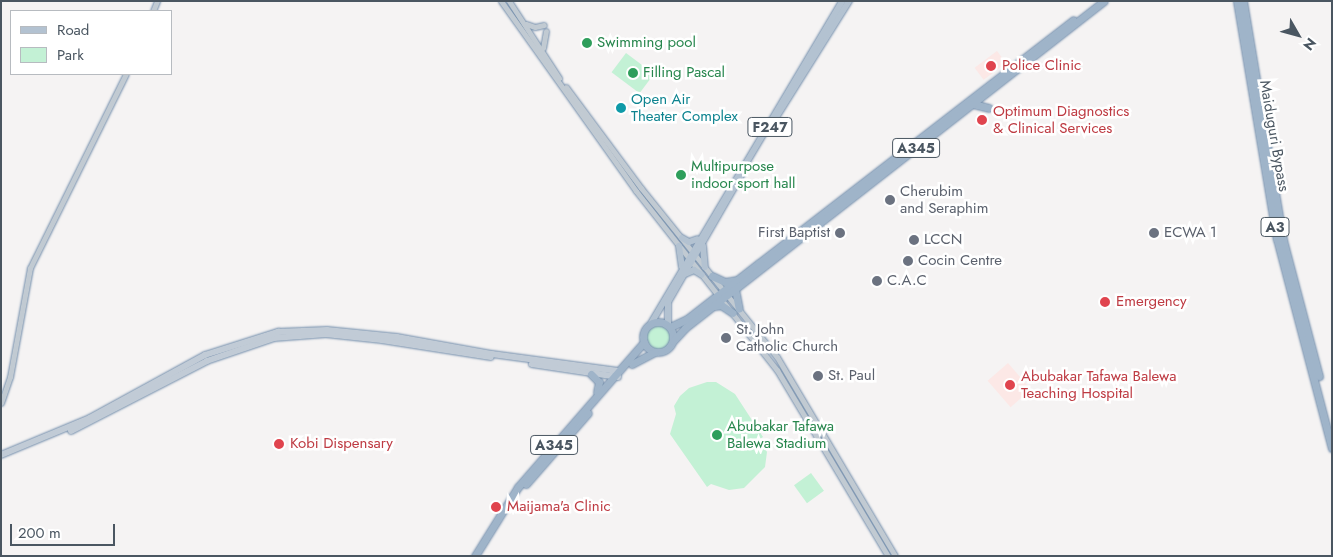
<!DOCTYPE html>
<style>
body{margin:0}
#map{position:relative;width:1333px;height:557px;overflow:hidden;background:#f5f3f3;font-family:Jost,sans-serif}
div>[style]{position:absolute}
.medical>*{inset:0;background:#fce8e6;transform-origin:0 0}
.green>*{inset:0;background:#c3f1d5;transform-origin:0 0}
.round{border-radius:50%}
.roads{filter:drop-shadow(0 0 1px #7690ad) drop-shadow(0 0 1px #7690ad)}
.tertiary>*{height:5px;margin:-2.5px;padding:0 2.5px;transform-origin:2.5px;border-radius:2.5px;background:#c1cad2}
.secondary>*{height:5.5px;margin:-2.75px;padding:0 2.75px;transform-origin:2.75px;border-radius:2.75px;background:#c1cbd6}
.primary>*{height:6px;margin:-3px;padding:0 3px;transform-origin:3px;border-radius:3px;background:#b3c2d1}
.trunk>*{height:7px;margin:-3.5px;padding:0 3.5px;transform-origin:3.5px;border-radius:3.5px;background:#9fb4c9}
.trunk>.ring{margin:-3.5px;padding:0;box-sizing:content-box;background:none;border:7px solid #9fb4c9;border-radius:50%}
.dots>*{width:14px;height:14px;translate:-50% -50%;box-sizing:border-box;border:2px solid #fff;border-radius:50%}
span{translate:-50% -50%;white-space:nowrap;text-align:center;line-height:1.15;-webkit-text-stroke:5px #fff;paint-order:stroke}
.shield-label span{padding:1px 4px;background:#fff;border:1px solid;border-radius:4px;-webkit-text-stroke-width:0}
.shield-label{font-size:14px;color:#4a5661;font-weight:700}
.leisure-label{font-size:15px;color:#27864d}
.left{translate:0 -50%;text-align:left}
.health-label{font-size:15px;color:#be3a42}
.culture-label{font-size:15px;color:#0d838f}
.street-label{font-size:15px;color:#4a5661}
.worship-label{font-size:15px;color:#5b616d}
.right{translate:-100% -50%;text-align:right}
.frame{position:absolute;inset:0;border:2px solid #4a5661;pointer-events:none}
.legend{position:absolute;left:10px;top:10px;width:162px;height:65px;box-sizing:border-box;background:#fff;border:1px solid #b7bbc0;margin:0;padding:6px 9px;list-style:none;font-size:15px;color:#4a5661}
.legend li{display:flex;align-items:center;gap:10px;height:25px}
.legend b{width:25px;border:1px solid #b7bbc0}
.north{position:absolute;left:1273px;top:10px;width:50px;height:50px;-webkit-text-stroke:4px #fff;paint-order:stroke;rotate:128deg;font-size:14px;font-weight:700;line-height:20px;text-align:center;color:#4a5661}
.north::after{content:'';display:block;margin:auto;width:18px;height:22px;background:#4a5661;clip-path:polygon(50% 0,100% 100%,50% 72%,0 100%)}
.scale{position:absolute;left:10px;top:524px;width:105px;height:22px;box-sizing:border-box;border:2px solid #4a5661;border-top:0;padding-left:6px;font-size:15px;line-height:18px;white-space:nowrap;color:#4a5661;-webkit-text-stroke:4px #fff;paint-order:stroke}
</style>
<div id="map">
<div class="medical">
<div style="left:997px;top:51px;width:15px;height:28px;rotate:53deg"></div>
<div style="left:1008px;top:363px;width:35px;height:27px;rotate:49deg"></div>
</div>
<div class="green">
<div style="left:626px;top:53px;width:35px;height:24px;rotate:37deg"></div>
<div class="round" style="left:646px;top:324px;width:26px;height:26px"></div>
<div style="clip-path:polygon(707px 382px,716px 382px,735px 394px,763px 437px,760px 439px,767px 452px,765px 467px,744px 488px,729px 490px,711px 484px,707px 487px,670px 434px,676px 414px,674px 406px,680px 396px,689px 388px)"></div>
<div style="left:811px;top:473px;width:22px;height:21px;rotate:54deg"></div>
</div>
<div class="roads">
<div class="tertiary">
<div style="left:501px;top:1px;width:233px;rotate:54.6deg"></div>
<div style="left:636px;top:191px;width:228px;rotate:51.8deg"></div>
<div style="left:777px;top:370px;width:217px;rotate:59.2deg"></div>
<div style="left:509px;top:1px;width:92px;rotate:57deg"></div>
<div style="left:153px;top:11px;width:11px;rotate:-68deg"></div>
<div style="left:526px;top:24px;width:9px;rotate:18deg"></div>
<div style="left:535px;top:27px;width:9px;rotate:-13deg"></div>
<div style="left:543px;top:48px;width:17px;rotate:-80deg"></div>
<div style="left:566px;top:87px;width:126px;rotate:53.4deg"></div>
<div style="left:641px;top:188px;width:217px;rotate:51.2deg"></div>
<div style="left:777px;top:357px;width:231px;rotate:59.3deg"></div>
<div style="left:1px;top:403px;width:28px;rotate:-71deg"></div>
<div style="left:10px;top:377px;width:111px;rotate:-79.6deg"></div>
<div style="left:30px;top:268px;width:216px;rotate:-63.7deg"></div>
</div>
<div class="secondary">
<div style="left:532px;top:364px;width:87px;rotate:8.6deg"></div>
<div style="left:71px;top:431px;width:153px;rotate:-27.2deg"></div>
<div style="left:207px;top:361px;width:71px;rotate:-18.9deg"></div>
<div style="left:274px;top:338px;width:52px;rotate:-4.4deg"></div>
<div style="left:326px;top:334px;width:56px;rotate:6.1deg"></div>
<div style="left:382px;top:340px;width:110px;rotate:8.9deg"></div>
<div style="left:1px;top:455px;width:96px;rotate:-22.6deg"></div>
<div style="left:90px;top:418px;width:131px;rotate:-28.7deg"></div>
<div style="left:205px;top:355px;width:77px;rotate:-17.5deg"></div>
<div style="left:278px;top:332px;width:49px;rotate:-2.3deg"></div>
<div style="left:327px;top:330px;width:70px;rotate:5.7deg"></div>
<div style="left:397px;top:337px;width:97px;rotate:10.1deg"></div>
<div style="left:492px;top:354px;width:127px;rotate:7.7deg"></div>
</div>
<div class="primary">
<div style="left:770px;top:127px;width:149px;rotate:-57.9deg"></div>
<div style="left:682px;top:238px;width:8px;rotate:30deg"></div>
<div style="left:689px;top:242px;width:9px;rotate:-18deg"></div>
<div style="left:679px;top:246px;width:21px;rotate:82deg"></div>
<div style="left:703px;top:246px;width:21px;rotate:85deg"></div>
<div style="left:685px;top:274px;width:10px;rotate:-24deg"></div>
<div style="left:694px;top:270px;width:9px;rotate:32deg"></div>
<div style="left:650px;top:325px;width:377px;rotate:-59.3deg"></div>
<div style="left:668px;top:325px;width:23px;rotate:-90deg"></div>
<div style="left:668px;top:302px;width:148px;rotate:-60deg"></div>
</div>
<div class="trunk">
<div style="left:1237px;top:1px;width:241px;rotate:80.5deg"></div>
<div style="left:1277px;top:239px;width:216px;rotate:75.3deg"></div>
<div style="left:1243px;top:1px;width:242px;rotate:80.5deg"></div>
<div style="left:1283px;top:240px;width:141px;rotate:75.2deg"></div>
<div style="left:973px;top:104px;width:16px;rotate:14deg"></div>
<div style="left:712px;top:276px;width:14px;rotate:25deg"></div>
<div style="left:725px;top:282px;width:11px;rotate:-10deg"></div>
<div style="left:735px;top:289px;width:20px;rotate:79deg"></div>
<div style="left:715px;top:306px;width:6px;rotate:-9deg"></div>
<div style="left:721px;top:305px;width:14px;rotate:34deg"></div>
<div class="ring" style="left:643px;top:322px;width:23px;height:23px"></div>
<div style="left:670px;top:327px;width:19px;rotate:-25deg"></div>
<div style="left:687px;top:319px;width:91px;rotate:-37.9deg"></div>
<div style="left:759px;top:263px;width:397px;rotate:-37.7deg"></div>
<div style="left:673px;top:341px;width:18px;rotate:-47deg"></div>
<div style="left:685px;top:328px;width:531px;rotate:-37.97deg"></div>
<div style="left:632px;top:364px;width:26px;rotate:-28deg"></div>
<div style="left:591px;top:374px;width:11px;rotate:45deg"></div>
<div style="left:599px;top:382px;width:10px;rotate:101deg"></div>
<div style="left:526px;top:484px;width:94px;rotate:-48.9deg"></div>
<div style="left:475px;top:556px;width:81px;rotate:-58.1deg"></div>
<div style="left:518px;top:487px;width:192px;rotate:-49deg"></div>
</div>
</div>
<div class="dots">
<div style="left:587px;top:43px;background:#2e9e5b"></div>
<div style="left:991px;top:66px;background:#e0444e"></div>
<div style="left:633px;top:73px;background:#2e9e5b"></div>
<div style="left:621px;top:108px;background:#0f9aa8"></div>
<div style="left:982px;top:120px;background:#e0444e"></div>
<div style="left:681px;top:175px;background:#2e9e5b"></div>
<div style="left:890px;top:200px;background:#6b7280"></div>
<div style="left:840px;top:233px;background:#6b7280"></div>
<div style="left:1154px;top:233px;background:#6b7280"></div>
<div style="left:914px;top:240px;background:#6b7280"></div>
<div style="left:908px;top:261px;background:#6b7280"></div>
<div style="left:877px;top:281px;background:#6b7280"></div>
<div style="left:1105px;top:302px;background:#e0444e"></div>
<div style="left:726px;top:338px;background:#6b7280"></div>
<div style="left:818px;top:376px;background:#6b7280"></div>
<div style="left:1010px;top:385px;background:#e0444e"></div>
<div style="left:717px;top:435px;background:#2e9e5b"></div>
<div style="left:279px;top:444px;background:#e0444e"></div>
<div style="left:496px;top:507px;background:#e0444e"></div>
</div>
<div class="shield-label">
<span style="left:770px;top:127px">F247</span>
<span style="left:916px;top:148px">A345</span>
<span style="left:1275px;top:227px">A3</span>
<span style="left:554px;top:445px">A345</span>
</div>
<div class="leisure-label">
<span class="left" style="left:597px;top:43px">Swimming pool</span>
<span class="left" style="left:643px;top:73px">Filling Pascal</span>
<span class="left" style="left:691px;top:175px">Multipurpose<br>indoor sport hall</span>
<span class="left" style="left:727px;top:435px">Abubakar Tafawa<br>Balewa Stadium</span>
</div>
<div class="health-label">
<span class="left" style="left:1002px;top:66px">Police Clinic</span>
<span class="left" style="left:993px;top:120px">Optimum Diagnostics<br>&amp; Clinical Services</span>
<span class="left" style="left:1116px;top:302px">Emergency</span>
<span class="left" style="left:1021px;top:385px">Abubakar Tafawa Balewa<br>Teaching Hospital</span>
<span class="left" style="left:290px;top:444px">Kobi Dispensary</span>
<span class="left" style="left:507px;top:507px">Maijama'a Clinic</span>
</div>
<div class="culture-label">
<span class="left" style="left:631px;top:108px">Open Air<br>Theater Complex</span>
</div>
<div class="street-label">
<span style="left:1274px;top:136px;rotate:80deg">Maiduguri Bypass</span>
</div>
<div class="worship-label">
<span class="left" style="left:900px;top:200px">Cherubim<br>and Seraphim</span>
<span class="right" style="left:830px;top:233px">First Baptist</span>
<span class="left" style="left:1164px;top:233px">ECWA 1</span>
<span class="left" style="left:924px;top:240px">LCCN</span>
<span class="left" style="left:918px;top:261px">Cocin Centre</span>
<span class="left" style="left:887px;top:281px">C.A.C</span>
<span class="left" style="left:736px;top:338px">St. John<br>Catholic Church</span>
<span class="left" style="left:828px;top:376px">St. Paul</span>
</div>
<div class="frame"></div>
<ul class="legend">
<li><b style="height:6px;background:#b3c2d1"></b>Road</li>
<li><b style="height:14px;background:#c3f1d5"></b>Park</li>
</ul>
<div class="north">N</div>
<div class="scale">200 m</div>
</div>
